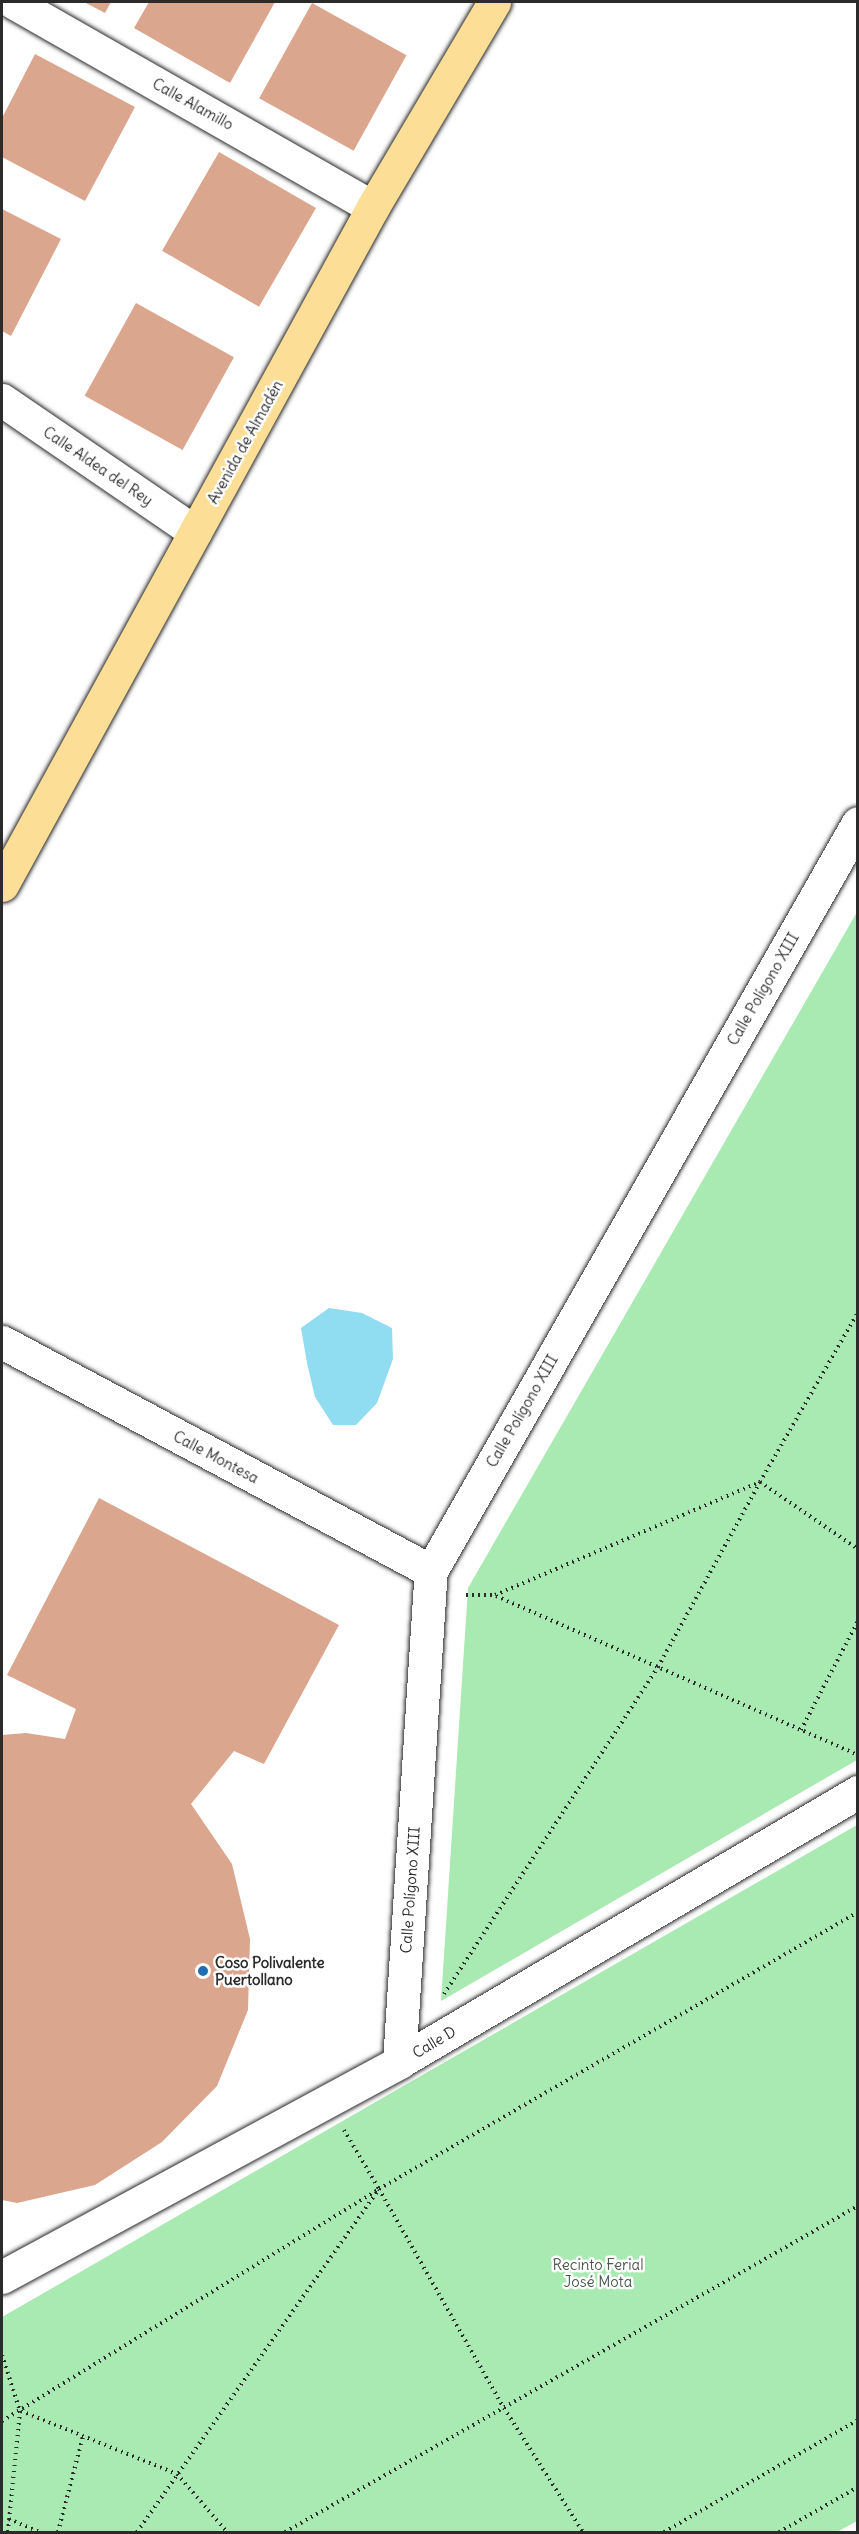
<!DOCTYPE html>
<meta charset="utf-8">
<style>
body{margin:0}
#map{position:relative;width:859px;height:2534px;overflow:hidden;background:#fff;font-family:Delius,sans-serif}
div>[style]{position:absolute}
.green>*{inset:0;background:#a9e9b2}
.water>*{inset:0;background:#90dcf1}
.building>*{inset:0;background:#daa68d;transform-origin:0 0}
.path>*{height:4px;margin-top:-2px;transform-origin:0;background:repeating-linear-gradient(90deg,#2b2b2b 0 1.5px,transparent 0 6px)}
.roads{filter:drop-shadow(0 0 2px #2b2b2b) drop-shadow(0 0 2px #2b2b2b)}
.street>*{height:33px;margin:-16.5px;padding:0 16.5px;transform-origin:16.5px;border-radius:16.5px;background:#fff}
.primary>*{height:33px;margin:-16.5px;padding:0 16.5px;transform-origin:16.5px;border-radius:16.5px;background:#fcde96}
.dots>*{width:16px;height:16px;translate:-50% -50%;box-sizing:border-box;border:3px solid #fff;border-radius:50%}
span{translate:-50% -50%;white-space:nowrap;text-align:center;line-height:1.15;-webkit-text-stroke:5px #fff;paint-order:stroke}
.street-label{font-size:15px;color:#2b2b2b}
.poi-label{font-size:15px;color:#2b2b2b;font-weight:700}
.left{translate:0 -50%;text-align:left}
.park-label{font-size:15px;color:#4a5a4d}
.frame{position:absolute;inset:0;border:3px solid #2b2b2b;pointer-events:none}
</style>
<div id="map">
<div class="green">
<div style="clip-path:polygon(857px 912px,857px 1760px,441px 2001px,468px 1588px)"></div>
<div style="clip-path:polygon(857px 1825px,857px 2521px,837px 2532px,2px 2532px,2px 2317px)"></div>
</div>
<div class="water">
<div style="clip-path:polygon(329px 1308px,362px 1313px,392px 1328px,393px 1359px,377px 1403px,356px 1425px,333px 1425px,315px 1397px,307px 1363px,301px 1328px)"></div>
</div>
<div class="building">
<div style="clip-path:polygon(84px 2px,111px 2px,105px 13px)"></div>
<div style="clip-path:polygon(149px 2px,275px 2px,230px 83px,134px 28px)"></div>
<div style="left:312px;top:3px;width:108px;height:109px;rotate:29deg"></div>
<div style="clip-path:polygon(35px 54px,135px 107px,85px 201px,2px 157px,2px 118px)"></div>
<div style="left:219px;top:152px;width:112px;height:114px;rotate:30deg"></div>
<div style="clip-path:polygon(2px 209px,61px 239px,11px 336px,2px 331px)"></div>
<div style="left:136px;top:303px;width:112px;height:106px;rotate:29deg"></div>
<div style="clip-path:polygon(99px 1498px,339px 1625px,264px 1764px,234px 1751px,191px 1804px,232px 1864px,250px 1939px,248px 2010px,217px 2086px,162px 2142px,95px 2185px,17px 2203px,2px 2200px,2px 1735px,26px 1733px,65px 1739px,76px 1709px,7px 1675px)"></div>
</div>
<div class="path">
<div style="left:466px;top:1595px;width:29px"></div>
<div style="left:495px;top:1595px;width:288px;rotate:-23.1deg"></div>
<div style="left:760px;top:1482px;width:196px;rotate:-60deg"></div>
<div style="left:496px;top:1596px;width:395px;rotate:23.7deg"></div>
<div style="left:801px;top:1730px;width:123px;rotate:-62.4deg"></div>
<div style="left:444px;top:1994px;width:391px;rotate:-56.8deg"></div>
<div style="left:658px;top:1667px;width:211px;rotate:-61.1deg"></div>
<div style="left:760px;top:1482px;width:119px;rotate:34.4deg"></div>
<div style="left:344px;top:2130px;width:69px;rotate:59.3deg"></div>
<div style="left:2px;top:2355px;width:59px;rotate:72.2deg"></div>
<div style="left:20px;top:2411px;width:122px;rotate:95.7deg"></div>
<div style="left:21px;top:2411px;width:168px;rotate:22deg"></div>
<div style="left:177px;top:2474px;width:77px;rotate:49.2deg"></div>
<div style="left:2px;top:2421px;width:443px;rotate:-31.6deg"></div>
<div style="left:379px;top:2189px;width:553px;rotate:-30.04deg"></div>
<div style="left:9px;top:2519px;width:34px;rotate:23deg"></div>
<div style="left:58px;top:2532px;width:99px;rotate:-75.4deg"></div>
<div style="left:137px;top:2532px;width:420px;rotate:-54.8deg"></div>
<div style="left:379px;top:2189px;width:252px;rotate:60.3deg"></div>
<div style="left:504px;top:2408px;width:147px;rotate:57.5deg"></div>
<div style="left:285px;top:2532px;width:659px;rotate:-29.64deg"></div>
<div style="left:664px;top:2532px;width:224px;rotate:-30deg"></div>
<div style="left:779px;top:2532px;width:91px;rotate:-29.7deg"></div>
</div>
<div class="roads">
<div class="street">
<div style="left:13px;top:2px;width:414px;rotate:29.7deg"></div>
<div style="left:2px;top:400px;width:234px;rotate:34.4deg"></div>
<div style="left:2px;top:1342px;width:486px;rotate:28.1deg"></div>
<div style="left:399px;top:2062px;width:492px;rotate:-86.3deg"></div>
<div style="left:431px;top:1571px;width:861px;rotate:-60.28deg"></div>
<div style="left:2px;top:2277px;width:451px;rotate:-28.4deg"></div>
<div style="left:399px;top:2062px;width:533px;rotate:-30.47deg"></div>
</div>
<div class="primary">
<div style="left:2px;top:885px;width:773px;rotate:-61.31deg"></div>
<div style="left:373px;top:207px;width:238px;rotate:-59.4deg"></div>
</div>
</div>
<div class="dots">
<div style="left:203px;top:1971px;background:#1f6fb2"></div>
</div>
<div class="street-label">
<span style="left:193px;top:104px;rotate:29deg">Calle Alamillo</span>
<span style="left:245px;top:442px;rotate:-61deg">Avenida de Almadén</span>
<span style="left:98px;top:466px;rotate:34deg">Calle Aldea del Rey</span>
<span style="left:763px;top:989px;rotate:-60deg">Calle Polígono XIII</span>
<span style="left:522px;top:1411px;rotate:-60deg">Calle Polígono XIII</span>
<span style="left:216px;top:1457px;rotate:28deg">Calle Montesa</span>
<span style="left:410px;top:1890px;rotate:-86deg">Calle Polígono XIII</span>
<span style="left:434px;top:2042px;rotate:-31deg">Calle D</span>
</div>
<div class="poi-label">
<span class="left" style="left:215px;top:1971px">Coso Polivalente<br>Puertollano</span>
</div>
<div class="park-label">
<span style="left:598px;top:2273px">Recinto Ferial<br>José Mota</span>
</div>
<div class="frame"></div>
</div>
